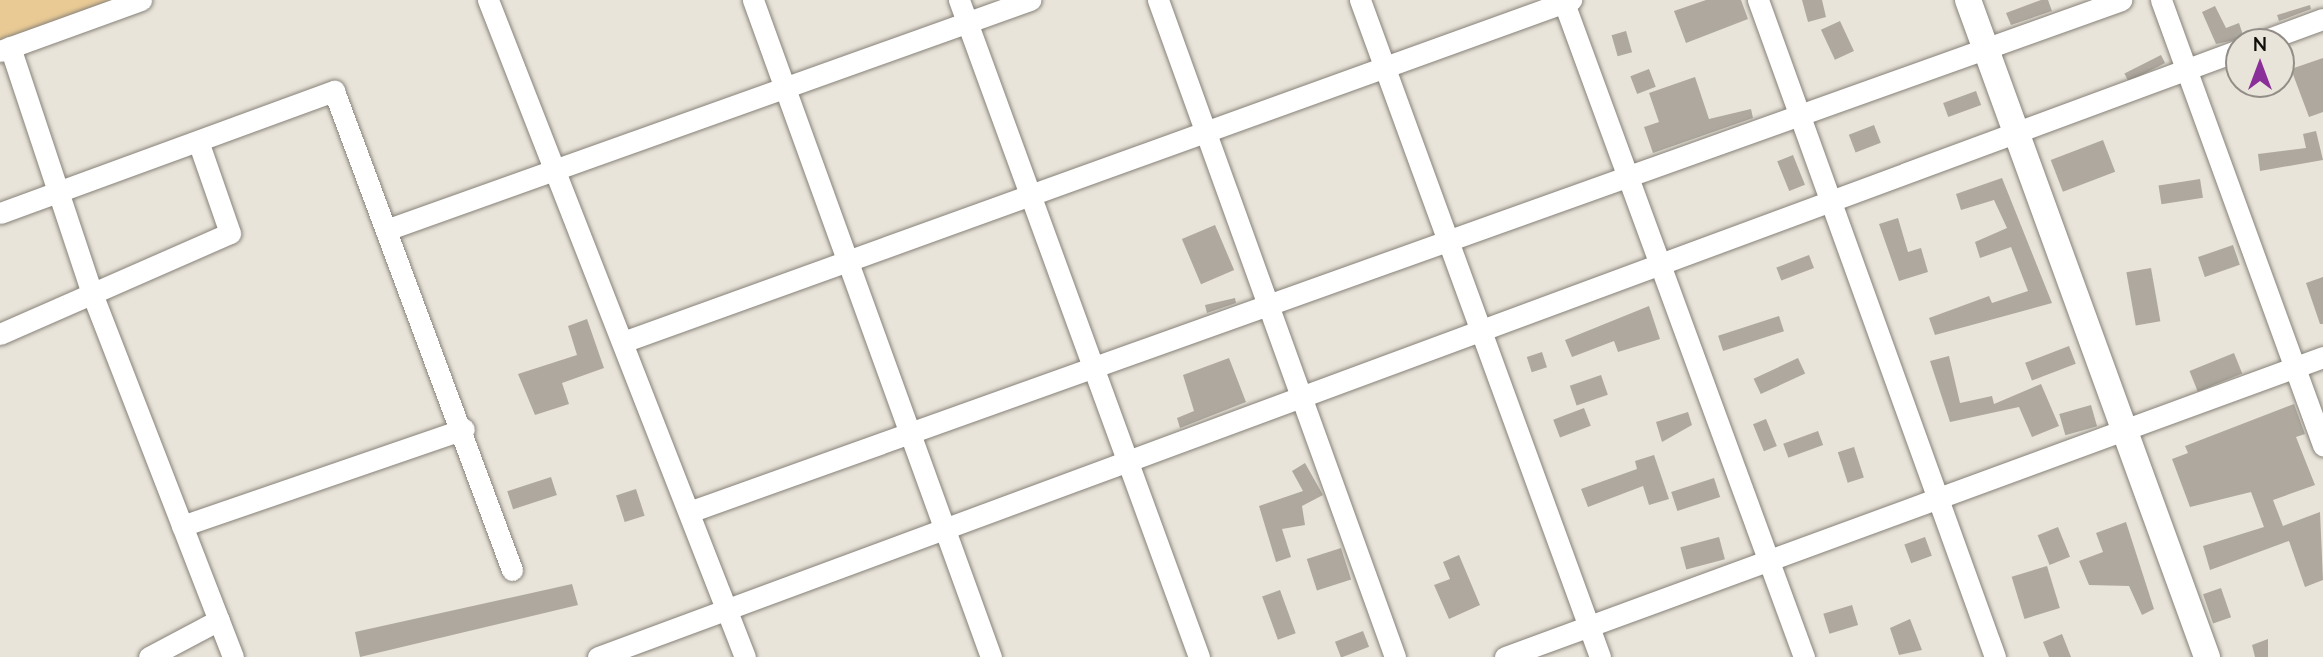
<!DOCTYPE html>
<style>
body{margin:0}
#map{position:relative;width:2323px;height:657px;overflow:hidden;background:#e9e4da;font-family:Mulish,sans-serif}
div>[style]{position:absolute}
.green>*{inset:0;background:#e9ca95}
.building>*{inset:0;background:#aea89f;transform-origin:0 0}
.roads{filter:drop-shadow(0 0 2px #878279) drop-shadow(0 0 2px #878279)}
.minor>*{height:21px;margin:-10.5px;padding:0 10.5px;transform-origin:10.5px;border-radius:10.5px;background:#fff}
.tertiary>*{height:26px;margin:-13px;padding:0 13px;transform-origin:13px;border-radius:13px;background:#fff}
span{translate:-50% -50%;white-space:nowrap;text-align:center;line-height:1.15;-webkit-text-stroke:5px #e9e4da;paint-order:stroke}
.north{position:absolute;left:2225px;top:28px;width:70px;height:70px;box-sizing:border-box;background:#e9e4da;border:2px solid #928e87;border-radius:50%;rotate:0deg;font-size:19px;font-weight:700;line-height:28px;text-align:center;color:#100e0b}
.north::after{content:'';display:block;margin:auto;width:24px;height:32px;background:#8a2e9a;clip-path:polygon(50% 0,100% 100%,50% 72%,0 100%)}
</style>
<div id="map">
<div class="green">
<div style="clip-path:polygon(0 0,125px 0,0 45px)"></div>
</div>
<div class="building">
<div style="clip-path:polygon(1706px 0,1741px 0,1748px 19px,1686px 43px,1674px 11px)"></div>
<div style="clip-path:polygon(1802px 0,1822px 0,1826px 17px,1808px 22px)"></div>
<div style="clip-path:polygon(2041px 0,2048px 0,2052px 11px,2011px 25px,2006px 13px)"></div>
<div style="clip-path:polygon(2310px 5px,2311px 9px,2279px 21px,2277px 15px)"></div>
<div style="clip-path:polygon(2215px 6px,2226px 28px,2239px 23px,2244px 38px,2216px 44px,2202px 12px)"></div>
<div style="left:1840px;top:21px;width:33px;height:21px;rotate:65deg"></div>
<div style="left:1626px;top:31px;width:22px;height:15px;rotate:74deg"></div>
<div style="left:2161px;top:55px;width:9px;height:41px;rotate:63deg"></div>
<div style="clip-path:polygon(2323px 58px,2323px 112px,2309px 117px,2291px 69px)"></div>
<div style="left:1649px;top:69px;width:19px;height:20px;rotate:69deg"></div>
<div style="clip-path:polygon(1695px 77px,1709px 119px,1751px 109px,1753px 118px,1653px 153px,1644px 127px,1659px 122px,1649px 93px)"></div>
<div style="left:1976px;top:91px;width:15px;height:35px;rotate:70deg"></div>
<div style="left:1874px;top:125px;width:19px;height:27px;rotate:69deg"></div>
<div style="clip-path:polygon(2316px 131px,2323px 160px,2260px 171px,2258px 154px,2306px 148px,2303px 134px)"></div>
<div style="left:2103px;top:140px;width:34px;height:56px;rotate:69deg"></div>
<div style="left:1793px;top:155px;width:32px;height:17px;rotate:68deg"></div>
<div style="clip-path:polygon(2002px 178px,2052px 303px,1935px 335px,1929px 318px,1989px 296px,1992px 303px,2028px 291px,2011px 247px,1980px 258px,1975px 242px,2007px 228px,1994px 200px,1961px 210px,1956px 194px)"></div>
<div style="left:2200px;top:179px;width:19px;height:42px;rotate:81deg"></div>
<div style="clip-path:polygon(1898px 218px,1908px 252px,1921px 248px,1928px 272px,1899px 281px,1879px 224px)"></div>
<div style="left:1215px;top:225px;width:49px;height:36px;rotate:67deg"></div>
<div style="left:2233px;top:245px;width:21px;height:37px;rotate:71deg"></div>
<div style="left:1809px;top:255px;width:14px;height:35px;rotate:69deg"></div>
<div style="left:2151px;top:268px;width:54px;height:25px;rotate:80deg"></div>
<div style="clip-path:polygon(2323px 277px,2323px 324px,2320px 324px,2306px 283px)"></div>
<div style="clip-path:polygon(1235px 298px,1236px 303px,1207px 313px,1205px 305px)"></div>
<div style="clip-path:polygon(1649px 306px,1660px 339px,1618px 352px,1614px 341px,1572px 357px,1565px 340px)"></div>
<div style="left:1779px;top:316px;width:16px;height:64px;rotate:72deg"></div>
<div style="clip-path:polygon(587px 319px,604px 368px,562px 383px,569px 404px,535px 415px,518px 374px,577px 355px,568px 326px)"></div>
<div style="left:2069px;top:346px;width:19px;height:47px;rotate:69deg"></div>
<div style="left:1542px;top:352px;width:16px;height:16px;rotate:72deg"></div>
<div style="left:2234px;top:353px;width:22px;height:48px;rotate:68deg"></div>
<div style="clip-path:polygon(1949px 356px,1960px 403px,1992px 396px,1994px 404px,2041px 384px,2059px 426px,2032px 437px,2019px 407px,1950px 422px,1930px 361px)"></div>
<div style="clip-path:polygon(1229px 358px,1246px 402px,1180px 428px,1177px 418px,1194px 411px,1183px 375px)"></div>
<div style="left:1798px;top:358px;width:17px;height:49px;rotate:65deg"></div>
<div style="left:1601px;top:375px;width:21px;height:33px;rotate:71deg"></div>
<div style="clip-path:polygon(2294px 404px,2305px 434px,2296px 437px,2315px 485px,2273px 500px,2283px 526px,2320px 512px,2323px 580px,2305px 587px,2289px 541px,2210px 570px,2203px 546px,2264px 527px,2251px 492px,2190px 507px,2172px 459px,2188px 453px,2185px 446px)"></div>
<div style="left:2091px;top:405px;width:22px;height:33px;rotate:74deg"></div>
<div style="left:1584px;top:408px;width:19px;height:33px;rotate:69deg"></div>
<div style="clip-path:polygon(1688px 412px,1692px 425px,1662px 442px,1656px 422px)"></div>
<div style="left:1766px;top:419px;width:29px;height:14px;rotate:68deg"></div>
<div style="left:1818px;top:431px;width:15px;height:37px;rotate:70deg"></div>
<div style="left:1854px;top:447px;width:32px;height:17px;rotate:72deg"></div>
<div style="clip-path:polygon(1654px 455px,1669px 499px,1649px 505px,1643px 486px,1588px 507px,1581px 489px,1637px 469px,1635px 461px)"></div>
<div style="clip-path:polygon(1305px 463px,1323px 495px,1302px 506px,1305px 525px,1282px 529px,1291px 557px,1276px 562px,1259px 506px,1303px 491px,1292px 471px)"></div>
<div style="left:551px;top:477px;width:19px;height:46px;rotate:72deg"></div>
<div style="left:1714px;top:478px;width:20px;height:45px;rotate:72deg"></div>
<div style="left:636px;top:489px;width:28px;height:21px;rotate:72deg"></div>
<div style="clip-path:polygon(2126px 522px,2154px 609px,2142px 615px,2129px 586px,2089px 585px,2079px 561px,2103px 552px,2096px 533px)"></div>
<div style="left:2058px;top:527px;width:32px;height:22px;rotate:68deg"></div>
<div style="left:1719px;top:537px;width:23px;height:40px;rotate:75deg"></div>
<div style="left:1925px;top:537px;width:20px;height:22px;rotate:70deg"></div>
<div style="left:1341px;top:548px;width:33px;height:36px;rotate:72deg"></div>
<div style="clip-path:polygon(1459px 555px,1480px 605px,1449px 619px,1434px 585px,1450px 579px,1443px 562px)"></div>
<div style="left:2047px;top:566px;width:44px;height:37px;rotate:73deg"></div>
<div style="clip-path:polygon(572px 584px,578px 605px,360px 657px,355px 632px)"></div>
<div style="left:2221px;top:588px;width:31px;height:19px;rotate:71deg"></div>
<div style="left:1280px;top:590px;width:46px;height:19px;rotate:70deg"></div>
<div style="left:1852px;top:605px;width:21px;height:30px;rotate:73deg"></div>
<div style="clip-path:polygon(1910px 619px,1922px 650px,1899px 655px,1890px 628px)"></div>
<div style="left:1363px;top:631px;width:17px;height:30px;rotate:69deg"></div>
<div style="clip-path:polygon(2062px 634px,2071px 657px,2049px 657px,2043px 642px)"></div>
<div style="clip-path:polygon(2268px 639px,2268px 657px,2255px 657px,2252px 645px)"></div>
</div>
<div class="roads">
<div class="minor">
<div style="left:488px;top:0;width:705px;rotate:68.64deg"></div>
<div style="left:753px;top:0;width:699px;rotate:70.09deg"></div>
<div style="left:959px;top:0;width:699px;rotate:69.93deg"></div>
<div style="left:1158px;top:0;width:698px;rotate:70.16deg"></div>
<div style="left:1360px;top:0;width:699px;rotate:69.93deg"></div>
<div style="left:1563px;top:0;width:700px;rotate:69.86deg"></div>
<div style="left:1758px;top:0;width:698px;rotate:70.16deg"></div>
<div style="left:2161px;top:0;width:474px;rotate:70deg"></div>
<div style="left:2260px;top:42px;width:67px;rotate:-20.1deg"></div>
<div style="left:10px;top:47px;width:262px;rotate:71.6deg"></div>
<div style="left:93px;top:296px;width:387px;rotate:68.8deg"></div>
<div style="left:0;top:51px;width:150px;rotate:-19.9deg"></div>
<div style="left:0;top:213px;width:356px;rotate:-20.1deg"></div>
<div style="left:334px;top:91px;width:511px;rotate:69.61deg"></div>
<div style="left:389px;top:229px;width:681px;rotate:-19.66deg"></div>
<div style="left:0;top:334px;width:251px;rotate:-23.7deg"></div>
<div style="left:230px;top:233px;width:94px;rotate:-109.2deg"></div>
<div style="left:623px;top:342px;width:1008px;rotate:-19.84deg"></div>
<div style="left:689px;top:512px;width:1521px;rotate:-19.67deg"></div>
<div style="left:182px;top:526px;width:298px;rotate:-19deg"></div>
<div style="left:149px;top:657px;width:79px;rotate:-27.9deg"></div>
<div style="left:598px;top:657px;width:1750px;rotate:-20.3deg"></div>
<div style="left:1505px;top:657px;width:871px;rotate:-20.14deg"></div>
</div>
<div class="tertiary">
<div style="left:1968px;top:0;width:699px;rotate:70.01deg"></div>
</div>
</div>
<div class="north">N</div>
</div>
